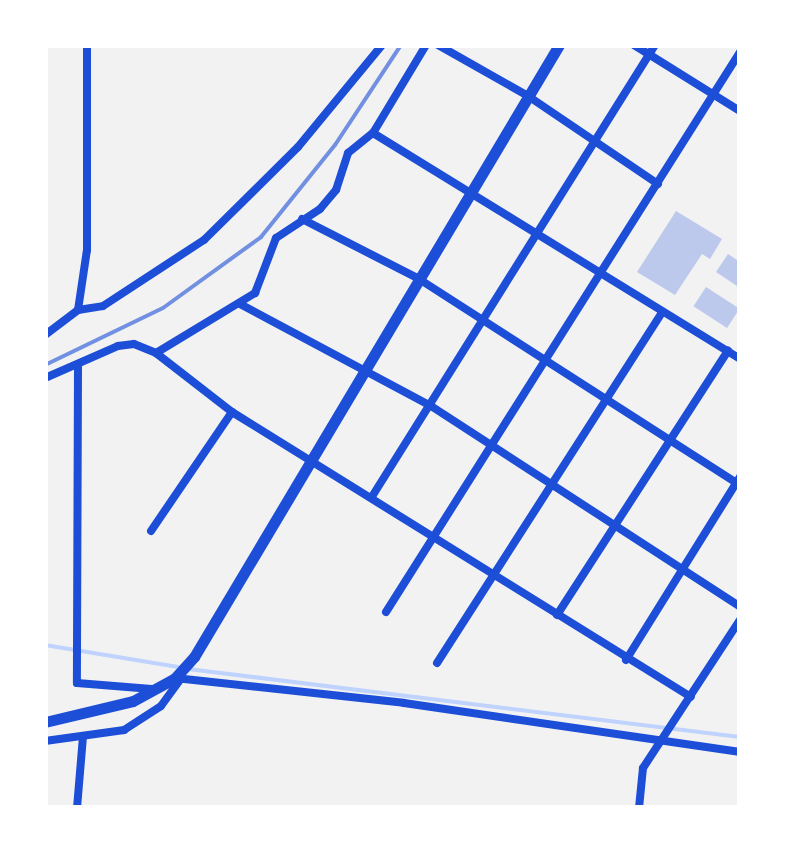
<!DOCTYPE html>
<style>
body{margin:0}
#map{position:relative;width:785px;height:853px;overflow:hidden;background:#f2f2f2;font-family:Lato,sans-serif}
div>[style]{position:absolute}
.stream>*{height:4px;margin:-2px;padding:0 2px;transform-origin:2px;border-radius:2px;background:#bfd3fe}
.building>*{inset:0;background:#bdc9ec;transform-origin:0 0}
.minor>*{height:8px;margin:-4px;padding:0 4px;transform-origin:4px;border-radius:4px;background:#1d4ed8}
.primary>*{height:11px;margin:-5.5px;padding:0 5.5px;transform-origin:5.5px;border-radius:5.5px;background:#1d4ed8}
.rail>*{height:4px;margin:-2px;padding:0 2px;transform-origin:2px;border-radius:2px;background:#7290e2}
span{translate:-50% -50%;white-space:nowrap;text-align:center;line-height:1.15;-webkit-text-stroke:8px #fff;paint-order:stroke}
.frame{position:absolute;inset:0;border:48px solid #fff;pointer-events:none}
</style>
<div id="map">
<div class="stream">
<div style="left:45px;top:645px;width:135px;rotate:9.4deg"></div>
<div style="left:188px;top:669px;width:556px;rotate:7.02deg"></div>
</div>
<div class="building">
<div style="clip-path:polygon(676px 211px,722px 239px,710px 259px,702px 254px,675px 295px,637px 272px)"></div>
<div style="clip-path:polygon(728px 254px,740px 262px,740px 288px,716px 272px)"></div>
<div style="left:706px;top:287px;width:40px;height:23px;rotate:33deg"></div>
</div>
<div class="minor">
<div style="left:438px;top:45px;width:103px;rotate:29.5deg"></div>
<div style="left:528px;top:96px;width:157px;rotate:34.1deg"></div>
<div style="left:634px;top:45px;width:125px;rotate:31.9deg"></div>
<div style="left:373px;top:133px;width:431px;rotate:31.6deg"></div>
<div style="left:302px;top:219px;width:131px;rotate:27.1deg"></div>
<div style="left:419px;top:279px;width:381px;rotate:32.7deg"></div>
<div style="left:240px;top:304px;width:217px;rotate:28.1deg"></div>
<div style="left:431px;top:406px;width:369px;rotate:33deg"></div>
<div style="left:78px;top:310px;width:61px;rotate:-81.5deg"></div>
<div style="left:87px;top:250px;width:205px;rotate:-90deg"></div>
<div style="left:45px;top:335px;width:41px;rotate:-37.1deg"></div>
<div style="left:78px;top:310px;width:25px;rotate:-9deg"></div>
<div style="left:103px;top:306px;width:121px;rotate:-33.2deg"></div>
<div style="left:204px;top:240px;width:132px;rotate:-44.7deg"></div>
<div style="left:298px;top:147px;width:132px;rotate:-50.5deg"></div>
<div style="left:156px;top:353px;width:116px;rotate:-31.2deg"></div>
<div style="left:255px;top:293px;width:59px;rotate:-69.1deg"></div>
<div style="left:276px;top:238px;width:53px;rotate:-33.4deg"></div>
<div style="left:320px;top:209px;width:25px;rotate:-50deg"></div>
<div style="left:336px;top:190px;width:39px;rotate:-72deg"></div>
<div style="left:348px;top:153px;width:32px;rotate:-39deg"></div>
<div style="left:373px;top:133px;width:103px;rotate:-58.9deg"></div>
<div style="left:78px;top:366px;width:317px;rotate:90.2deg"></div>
<div style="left:77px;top:683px;width:75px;rotate:4.6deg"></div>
<div style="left:45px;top:378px;width:80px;rotate:-23.7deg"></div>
<div style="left:118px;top:346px;width:16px;rotate:-7deg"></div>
<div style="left:134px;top:344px;width:24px;rotate:22deg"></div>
<div style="left:156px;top:353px;width:96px;rotate:37.8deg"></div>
<div style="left:232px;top:412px;width:540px;rotate:31.84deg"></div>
<div style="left:373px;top:495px;width:531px;rotate:-57.93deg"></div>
<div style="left:151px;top:531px;width:144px;rotate:-55.8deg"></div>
<div style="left:386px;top:612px;width:663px;rotate:-57.7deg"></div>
<div style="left:557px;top:615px;width:315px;rotate:-57.1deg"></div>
<div style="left:626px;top:660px;width:216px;rotate:-58.1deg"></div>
<div style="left:437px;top:663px;width:416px;rotate:-57.3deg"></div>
<div style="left:175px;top:678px;width:230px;rotate:6.2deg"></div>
<div style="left:404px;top:703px;width:340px;rotate:8.3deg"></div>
<div style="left:45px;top:741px;width:80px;rotate:-7.9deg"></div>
<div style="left:124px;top:730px;width:44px;rotate:-33deg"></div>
<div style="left:161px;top:706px;width:32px;rotate:-54deg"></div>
<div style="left:77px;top:808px;width:71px;rotate:-85.2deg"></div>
<div style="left:639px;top:808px;width:40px;rotate:-84.3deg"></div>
<div style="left:643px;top:768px;width:177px;rotate:-56.8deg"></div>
</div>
<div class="primary">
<div style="left:45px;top:722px;width:90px;rotate:-13.4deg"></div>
<div style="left:133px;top:701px;width:48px;rotate:-28.7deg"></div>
<div style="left:175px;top:678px;width:28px;rotate:-48deg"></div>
<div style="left:194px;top:657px;width:713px;rotate:-59.19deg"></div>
</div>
<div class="rail">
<div style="left:45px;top:365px;width:131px;rotate:-25.8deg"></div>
<div style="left:163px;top:308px;width:121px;rotate:-35.9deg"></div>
<div style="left:261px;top:237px;width:118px;rotate:-51.2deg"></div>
<div style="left:335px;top:145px;width:120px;rotate:-56.6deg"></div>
</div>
<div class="frame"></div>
</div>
